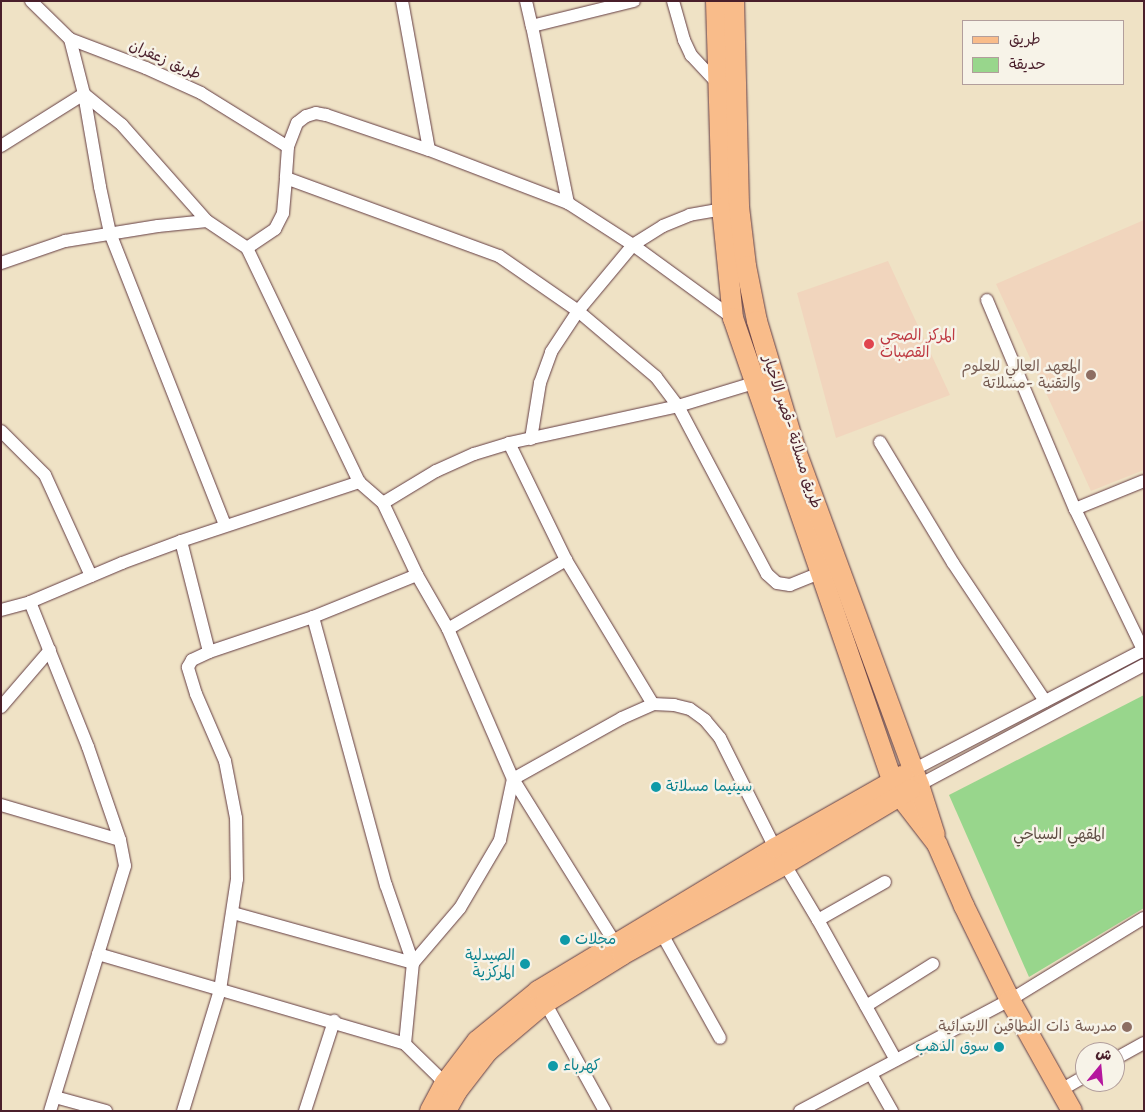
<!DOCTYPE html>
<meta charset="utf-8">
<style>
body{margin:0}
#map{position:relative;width:1145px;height:1112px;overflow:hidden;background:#efe2c5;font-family:"Shantell Sans","Playpen Sans Arabic",sans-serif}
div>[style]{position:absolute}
.built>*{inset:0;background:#f1d5bd}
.green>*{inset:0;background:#98d68c}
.roads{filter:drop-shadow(0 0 1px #633c42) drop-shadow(0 0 1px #633c42)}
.minor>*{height:12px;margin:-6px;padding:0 6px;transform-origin:6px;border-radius:6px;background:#fff}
.primary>*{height:20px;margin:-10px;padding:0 10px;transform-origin:10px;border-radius:10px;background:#f9bc8a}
.trunk>*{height:20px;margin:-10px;padding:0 10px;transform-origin:10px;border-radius:10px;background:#f9bc8a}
.dots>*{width:14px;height:14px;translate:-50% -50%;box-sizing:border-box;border:2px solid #f7f3e8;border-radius:50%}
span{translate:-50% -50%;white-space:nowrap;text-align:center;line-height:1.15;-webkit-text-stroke:5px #f7f3e8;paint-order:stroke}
.street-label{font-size:15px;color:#4a1f2b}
.health-label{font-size:15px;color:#be3a42}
.left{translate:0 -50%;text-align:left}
.education-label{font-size:15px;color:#785e54}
.right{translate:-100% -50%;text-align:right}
.culture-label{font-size:15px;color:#0d838f}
.park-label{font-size:15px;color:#5e4d43}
.frame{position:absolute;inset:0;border:2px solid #4a1f2b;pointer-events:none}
.legend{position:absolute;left:962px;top:20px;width:162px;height:65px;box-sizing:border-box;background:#f7f3e8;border:1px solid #b29e9c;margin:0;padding:6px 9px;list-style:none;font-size:15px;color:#4a1f2b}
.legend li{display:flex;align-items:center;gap:10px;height:25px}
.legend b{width:25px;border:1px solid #b29e9c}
.north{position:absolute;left:1075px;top:1042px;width:50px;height:50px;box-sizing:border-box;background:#f7f3e8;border:1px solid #b29e9c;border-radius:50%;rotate:17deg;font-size:14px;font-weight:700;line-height:20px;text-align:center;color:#4a1f2b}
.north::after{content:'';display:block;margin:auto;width:18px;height:22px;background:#b5179e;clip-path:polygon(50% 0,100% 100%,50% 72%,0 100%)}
</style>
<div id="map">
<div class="built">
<div style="clip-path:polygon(1144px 220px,1144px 470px,1091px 491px,996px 284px)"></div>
<div style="clip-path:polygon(888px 261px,950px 395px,836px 438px,797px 293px)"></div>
</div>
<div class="green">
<div style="clip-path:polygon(1144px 695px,1144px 908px,1029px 977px,949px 795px)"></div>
</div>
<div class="roads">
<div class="minor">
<div style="left:31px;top:1px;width:54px;rotate:44.3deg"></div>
<div style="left:70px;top:39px;width:81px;rotate:20.9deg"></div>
<div style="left:146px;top:68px;width:60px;rotate:24.4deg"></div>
<div style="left:201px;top:93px;width:102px;rotate:31.8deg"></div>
<div style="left:402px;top:1px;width:151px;rotate:79.7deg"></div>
<div style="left:526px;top:1px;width:26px;rotate:77deg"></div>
<div style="left:673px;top:1px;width:41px;rotate:74.2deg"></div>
<div style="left:684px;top:40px;width:17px;rotate:65deg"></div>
<div style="left:691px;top:55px;width:40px;rotate:47deg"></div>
<div style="left:70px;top:39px;width:57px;rotate:75.7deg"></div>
<div style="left:84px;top:94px;width:49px;rotate:39.2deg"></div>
<div style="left:122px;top:125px;width:128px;rotate:48.5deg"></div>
<div style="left:207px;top:221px;width:48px;rotate:34deg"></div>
<div style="left:247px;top:248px;width:259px;rotate:64.4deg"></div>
<div style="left:359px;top:482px;width:32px;rotate:41deg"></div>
<div style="left:383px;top:503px;width:80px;rotate:64.7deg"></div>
<div style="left:417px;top:575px;width:62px;rotate:60.1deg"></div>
<div style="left:448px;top:629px;width:163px;rotate:66.6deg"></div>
<div style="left:513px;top:779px;width:193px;rotate:58.1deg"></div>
<div style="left:1px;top:146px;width:98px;rotate:-32.1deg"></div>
<div style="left:84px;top:94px;width:94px;rotate:80.2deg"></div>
<div style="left:100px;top:187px;width:47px;rotate:77.7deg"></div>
<div style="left:110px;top:233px;width:314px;rotate:68.5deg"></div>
<div style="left:568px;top:203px;width:181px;rotate:-101.5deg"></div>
<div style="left:532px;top:26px;width:105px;rotate:-13.8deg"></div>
<div style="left:729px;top:208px;width:40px;rotate:170deg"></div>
<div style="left:690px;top:215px;width:29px;rotate:158deg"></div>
<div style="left:663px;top:226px;width:36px;rotate:148deg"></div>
<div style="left:633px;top:245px;width:124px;rotate:36.1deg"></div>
<div style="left:247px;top:248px;width:34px;rotate:-34deg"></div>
<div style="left:275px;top:229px;width:18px;rotate:-63deg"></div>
<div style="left:283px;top:213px;width:35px;rotate:-85deg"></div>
<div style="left:1px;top:263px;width:68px;rotate:-19deg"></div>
<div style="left:65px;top:241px;width:94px;rotate:-9.2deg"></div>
<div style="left:158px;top:226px;width:49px;rotate:-5.8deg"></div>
<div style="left:987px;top:300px;width:227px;rotate:67.2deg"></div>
<div style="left:1075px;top:509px;width:159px;rotate:64.2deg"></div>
<div style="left:1px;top:431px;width:62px;rotate:45deg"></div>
<div style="left:45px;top:475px;width:111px;rotate:65.5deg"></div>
<div style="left:531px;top:439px;width:57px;rotate:-80.9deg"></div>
<div style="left:540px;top:383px;width:33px;rotate:-70deg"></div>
<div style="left:551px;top:352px;width:49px;rotate:-56.6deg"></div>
<div style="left:578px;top:311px;width:86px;rotate:-50.2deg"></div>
<div style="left:633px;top:245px;width:77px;rotate:-147.1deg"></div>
<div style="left:568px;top:203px;width:149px;rotate:-159.1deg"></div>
<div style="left:429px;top:150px;width:109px;rotate:-161.2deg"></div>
<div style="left:326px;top:115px;width:10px;rotate:-169deg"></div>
<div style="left:316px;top:113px;width:10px;rotate:163deg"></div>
<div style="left:306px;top:116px;width:11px;rotate:142deg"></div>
<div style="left:297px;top:123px;width:26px;rotate:111deg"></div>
<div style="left:288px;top:147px;width:31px;rotate:94deg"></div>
<div style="left:286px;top:178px;width:227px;rotate:20.1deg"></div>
<div style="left:499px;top:256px;width:96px;rotate:34.8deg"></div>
<div style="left:578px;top:311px;width:102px;rotate:40.2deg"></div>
<div style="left:656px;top:377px;width:36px;rotate:53deg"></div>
<div style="left:678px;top:406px;width:190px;rotate:62.1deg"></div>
<div style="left:767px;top:574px;width:13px;rotate:42deg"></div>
<div style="left:777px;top:583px;width:13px;rotate:9deg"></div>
<div style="left:790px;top:585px;width:40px;rotate:-22deg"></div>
<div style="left:880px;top:442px;width:141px;rotate:58.9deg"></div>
<div style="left:953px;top:563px;width:166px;rotate:56.3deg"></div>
<div style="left:509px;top:443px;width:130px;rotate:64deg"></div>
<div style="left:566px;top:560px;width:168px;rotate:58.9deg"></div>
<div style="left:383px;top:503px;width:62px;rotate:-31.1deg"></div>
<div style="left:436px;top:471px;width:42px;rotate:-24.1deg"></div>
<div style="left:474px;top:454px;width:37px;rotate:-17deg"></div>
<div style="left:509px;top:443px;width:173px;rotate:-12.3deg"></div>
<div style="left:678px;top:406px;width:87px;rotate:-16.8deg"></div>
<div style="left:1075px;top:509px;width:74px;rotate:-22.1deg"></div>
<div style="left:181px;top:541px;width:114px;rotate:75.8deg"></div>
<div style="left:30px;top:602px;width:100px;rotate:-23deg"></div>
<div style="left:122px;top:563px;width:63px;rotate:-20.4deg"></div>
<div style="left:181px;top:541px;width:188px;rotate:-18.3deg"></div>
<div style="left:1px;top:610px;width:30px;rotate:-15deg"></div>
<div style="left:30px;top:602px;width:156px;rotate:68.2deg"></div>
<div style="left:88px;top:747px;width:98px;rotate:71deg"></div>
<div style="left:120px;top:840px;width:26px;rotate:79deg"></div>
<div style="left:125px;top:866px;width:256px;rotate:107deg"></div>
<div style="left:313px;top:617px;width:278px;rotate:74.8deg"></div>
<div style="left:386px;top:885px;width:83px;rotate:70.9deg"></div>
<div style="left:448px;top:629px;width:137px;rotate:-30.3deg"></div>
<div style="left:1px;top:707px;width:75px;rotate:-49.3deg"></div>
<div style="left:913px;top:770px;width:260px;rotate:-27.5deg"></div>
<div style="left:919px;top:785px;width:255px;rotate:-28.1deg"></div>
<div style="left:1px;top:805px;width:124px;rotate:16.4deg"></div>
<div style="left:233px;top:913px;width:187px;rotate:15.5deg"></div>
<div style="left:818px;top:920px;width:77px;rotate:-29.6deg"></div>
<div style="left:658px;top:927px;width:127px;rotate:60.8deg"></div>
<div style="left:98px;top:954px;width:320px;rotate:16.3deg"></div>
<div style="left:405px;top:1044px;width:56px;rotate:44.3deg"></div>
<div style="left:542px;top:997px;width:130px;rotate:61.1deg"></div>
<div style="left:866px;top:1006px;width:79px;rotate:-32.1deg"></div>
<div style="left:405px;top:1044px;width:81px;rotate:-84.4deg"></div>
<div style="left:413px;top:963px;width:72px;rotate:-49.5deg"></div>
<div style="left:460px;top:908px;width:79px;rotate:-59.5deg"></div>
<div style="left:500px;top:840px;width:62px;rotate:-78deg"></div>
<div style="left:513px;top:779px;width:125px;rotate:-29.2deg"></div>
<div style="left:622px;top:718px;width:34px;rotate:-24deg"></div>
<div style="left:653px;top:704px;width:21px;rotate:3deg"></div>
<div style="left:674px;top:705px;width:16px;rotate:14deg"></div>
<div style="left:690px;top:709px;width:19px;rotate:36deg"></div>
<div style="left:705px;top:720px;width:23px;rotate:50deg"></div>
<div style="left:720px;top:738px;width:123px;rotate:63.4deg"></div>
<div style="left:775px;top:848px;width:84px;rotate:59.2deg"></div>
<div style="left:818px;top:920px;width:160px;rotate:60.9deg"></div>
<div style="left:1115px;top:1059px;width:33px;rotate:-29deg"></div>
<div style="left:871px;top:1074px;width:43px;rotate:60.4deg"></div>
<div style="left:1061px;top:1090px;width:28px;rotate:-30deg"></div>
<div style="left:55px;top:1097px;width:53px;rotate:15.4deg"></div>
<div style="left:183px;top:1111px;width:127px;rotate:-73deg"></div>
<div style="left:220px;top:990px;width:112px;rotate:-81.3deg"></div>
<div style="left:237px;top:879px;width:61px;rotate:-90.9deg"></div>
<div style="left:236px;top:818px;width:58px;rotate:-100.9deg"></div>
<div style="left:225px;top:761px;width:73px;rotate:-113.4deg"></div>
<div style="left:196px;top:694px;width:28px;rotate:-107deg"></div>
<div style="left:188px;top:667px;width:8px;rotate:-60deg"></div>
<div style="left:192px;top:660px;width:19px;rotate:-25deg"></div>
<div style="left:209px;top:652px;width:110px;rotate:-18.6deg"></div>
<div style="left:313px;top:617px;width:112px;rotate:-22deg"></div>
<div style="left:305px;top:1111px;width:95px;rotate:-72.1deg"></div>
<div style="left:800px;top:1111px;width:238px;rotate:-27.9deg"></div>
<div style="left:1010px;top:1000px;width:157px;rotate:-31.5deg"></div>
</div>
<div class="primary">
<div style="left:716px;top:1px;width:207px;rotate:88.3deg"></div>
<div style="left:722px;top:208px;width:111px;rotate:84.3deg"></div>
<div style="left:733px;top:318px;width:491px;rotate:71deg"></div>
<div style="left:893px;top:782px;width:16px;rotate:63deg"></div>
<div style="left:900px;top:796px;width:61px;rotate:52.4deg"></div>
<div style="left:734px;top:1px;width:206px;rotate:88.6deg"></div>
<div style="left:739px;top:207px;width:59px;rotate:83.2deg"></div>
<div style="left:746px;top:266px;width:56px;rotate:78.7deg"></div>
<div style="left:757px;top:321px;width:136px;rotate:73.3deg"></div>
<div style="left:796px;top:451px;width:356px;rotate:69.8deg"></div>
<div style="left:919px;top:785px;width:52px;rotate:72.3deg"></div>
<div style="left:430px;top:1111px;width:32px;rotate:-62deg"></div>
<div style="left:445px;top:1083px;width:53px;rotate:-52.7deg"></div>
<div style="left:477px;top:1041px;width:79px;rotate:-39.3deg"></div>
<div style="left:538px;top:991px;width:277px;rotate:-31.1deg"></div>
<div style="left:775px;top:848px;width:148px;rotate:-29.5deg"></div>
<div style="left:446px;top:1111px;width:23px;rotate:-61deg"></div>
<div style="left:457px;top:1091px;width:51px;rotate:-52.2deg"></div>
<div style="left:488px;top:1051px;width:75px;rotate:-40.1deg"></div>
<div style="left:545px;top:1003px;width:91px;rotate:-31.9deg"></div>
<div style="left:622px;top:955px;width:185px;rotate:-29.1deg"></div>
<div style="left:784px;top:865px;width:147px;rotate:-30.8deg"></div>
</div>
<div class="trunk">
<div style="left:937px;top:844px;width:68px;rotate:66.5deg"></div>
<div style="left:964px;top:906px;width:105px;rotate:63.9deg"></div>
<div style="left:1010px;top:1000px;width:127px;rotate:60.8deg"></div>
</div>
</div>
<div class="dots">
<div style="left:869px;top:344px;background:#e0444e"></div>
<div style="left:1091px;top:375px;background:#8d6e63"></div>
<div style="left:656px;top:787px;background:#0f9aa8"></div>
<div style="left:565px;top:940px;background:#0f9aa8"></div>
<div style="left:525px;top:964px;background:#0f9aa8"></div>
<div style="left:1127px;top:1027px;background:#8d6e63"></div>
<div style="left:999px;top:1047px;background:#0f9aa8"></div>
<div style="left:553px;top:1066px;background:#0f9aa8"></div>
</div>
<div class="street-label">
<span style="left:165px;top:60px;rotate:24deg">طريق زعفران</span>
<span style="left:792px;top:432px;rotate:72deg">طريق مسلاتة -قصر الاخيار</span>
</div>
<div class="health-label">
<span class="left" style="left:880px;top:344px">المركز الصحي<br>القصبات</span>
</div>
<div class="education-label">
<span class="right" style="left:1081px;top:375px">المعهد العالي للعلوم<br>والتقنية -مسلاتة</span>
<span class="right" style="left:1117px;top:1027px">مدرسة ذات النطاقين الابتدائية</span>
</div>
<div class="culture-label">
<span class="left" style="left:666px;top:787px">سينيما مسلاتة</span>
<span class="left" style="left:575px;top:940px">مجلات</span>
<span class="right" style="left:515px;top:964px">الصيدلية<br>المركزية</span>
<span class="right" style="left:989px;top:1047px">سوق الذهب</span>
<span class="left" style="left:563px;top:1066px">كهرباء</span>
</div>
<div class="park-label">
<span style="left:1059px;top:835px">المقهي السياحي</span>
</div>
<div class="frame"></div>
<ul class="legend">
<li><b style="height:6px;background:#f9bc8a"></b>طريق</li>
<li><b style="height:14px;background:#98d68c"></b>حديقة</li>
</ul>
<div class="north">ش</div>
</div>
